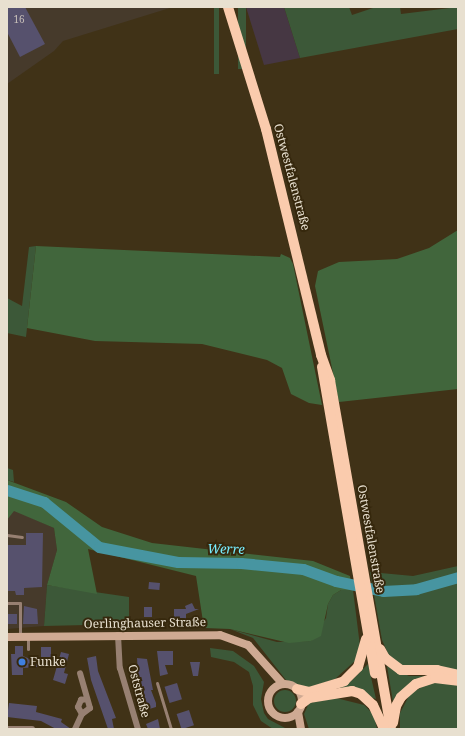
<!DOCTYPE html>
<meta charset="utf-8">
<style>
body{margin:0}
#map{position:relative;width:465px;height:736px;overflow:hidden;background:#403217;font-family:"Noto Serif",serif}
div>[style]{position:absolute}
.commercial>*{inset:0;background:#463743}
.industrial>*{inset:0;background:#463a2b}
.green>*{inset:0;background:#3c5838;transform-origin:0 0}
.round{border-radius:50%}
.forest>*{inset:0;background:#41663c}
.river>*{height:11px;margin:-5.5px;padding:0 5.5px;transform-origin:5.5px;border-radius:5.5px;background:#4795a1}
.building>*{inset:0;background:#56516d;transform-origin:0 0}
.lane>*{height:3px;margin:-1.5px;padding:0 1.5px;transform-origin:1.5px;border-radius:1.5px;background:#978072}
.street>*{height:6px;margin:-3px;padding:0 3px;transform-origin:3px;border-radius:3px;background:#978072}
.secondary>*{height:8px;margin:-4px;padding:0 4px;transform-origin:4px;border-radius:4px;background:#cfaa93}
.secondary>.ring{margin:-4px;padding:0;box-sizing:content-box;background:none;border:8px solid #cfaa93;border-radius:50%}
.primary>*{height:10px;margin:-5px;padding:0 5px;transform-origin:5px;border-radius:5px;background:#facbad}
.dots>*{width:11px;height:11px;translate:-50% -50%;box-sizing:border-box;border:2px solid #36280d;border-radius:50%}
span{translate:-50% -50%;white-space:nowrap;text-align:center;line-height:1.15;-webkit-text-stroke:4px #36280d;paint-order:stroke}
.number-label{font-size:10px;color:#c4bcb7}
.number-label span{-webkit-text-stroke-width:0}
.street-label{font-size:12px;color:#e8e0d0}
.poi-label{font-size:12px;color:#e8e0d0}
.left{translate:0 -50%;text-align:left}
.water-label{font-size:13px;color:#77ecfe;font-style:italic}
.frame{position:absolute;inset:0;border:8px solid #e8e0d0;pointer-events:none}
</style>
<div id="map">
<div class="commercial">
<div style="clip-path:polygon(246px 7px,284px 7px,300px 58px,264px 65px)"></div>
</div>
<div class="industrial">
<div style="clip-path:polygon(7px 7px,173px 7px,63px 41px,54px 51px,7px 84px)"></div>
<div style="clip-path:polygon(14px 510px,54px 528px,57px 550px,47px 585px,44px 626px,7px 629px,7px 520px)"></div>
</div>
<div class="green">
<div style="left:214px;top:7px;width:5px;height:67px"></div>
<div style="left:238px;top:7px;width:8px;height:62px"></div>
<div style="clip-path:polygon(284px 7px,349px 7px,352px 15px,376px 7px,400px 7px,401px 14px,458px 7px,458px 29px,300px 58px)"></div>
<div style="clip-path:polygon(36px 246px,27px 328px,26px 337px,7px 333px,7px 298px,22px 306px,29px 247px)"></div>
<div style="clip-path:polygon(7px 468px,13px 470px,14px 482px,7px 480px)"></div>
<div style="clip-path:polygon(458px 566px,458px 671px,404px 667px,390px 658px,382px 640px,370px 572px,413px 576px)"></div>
<div style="clip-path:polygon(47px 585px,129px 597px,129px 624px,44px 626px)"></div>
<div style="clip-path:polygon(341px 590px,353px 590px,360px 646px,356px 660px,335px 679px,307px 688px,286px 680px,253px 638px,230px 629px,277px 642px,311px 641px,326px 618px,328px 604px,333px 595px)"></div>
<div style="clip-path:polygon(210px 648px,233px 651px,254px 666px,264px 682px,261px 699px,264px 713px,268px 719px,287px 729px,273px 729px,261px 721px,253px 705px,253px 686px,249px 672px,234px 662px,211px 657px)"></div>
<div style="clip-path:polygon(368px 664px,376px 699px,344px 688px,335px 688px,351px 681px)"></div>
<div style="clip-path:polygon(387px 666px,409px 676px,426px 676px,393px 702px)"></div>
<div style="clip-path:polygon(436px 682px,458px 685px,458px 729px,400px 729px,400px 713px,410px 694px,427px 684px)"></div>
<div class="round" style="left:274px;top:690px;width:22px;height:22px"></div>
<div style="clip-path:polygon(336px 698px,364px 705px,374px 715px,377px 729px,309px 729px,304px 714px,309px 703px)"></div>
</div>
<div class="forest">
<div style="clip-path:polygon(458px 230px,458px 389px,339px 402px,315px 286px,318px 271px,339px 262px,397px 259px,429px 248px)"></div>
<div style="clip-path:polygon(36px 246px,280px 257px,281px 254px,290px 258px,293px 264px,322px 405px,309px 403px,291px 394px,282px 368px,267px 360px,202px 344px,95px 341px,27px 328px)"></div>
<div style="clip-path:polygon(7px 480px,66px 502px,102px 527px,152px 543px,313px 561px,350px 576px,352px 590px,341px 590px,333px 595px,328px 604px,321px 636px,311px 641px,289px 643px,230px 629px,204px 628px,196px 576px,88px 549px,97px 594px,47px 585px,57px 550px,54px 528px,14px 511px,7px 520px)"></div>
</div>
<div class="river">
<div style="left:7px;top:490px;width:39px;rotate:18deg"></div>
<div style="left:44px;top:502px;width:71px;rotate:39.3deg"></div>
<div style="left:99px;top:547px;width:80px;rotate:10.8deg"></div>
<div style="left:178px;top:562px;width:63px;rotate:0.9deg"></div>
<div style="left:241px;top:563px;width:62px;rotate:5.5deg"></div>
<div style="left:303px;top:569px;width:35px;rotate:20deg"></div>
<div style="left:336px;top:581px;width:48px;rotate:12deg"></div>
<div style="left:383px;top:591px;width:33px;rotate:-3deg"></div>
<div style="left:416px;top:589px;width:44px;rotate:-15.9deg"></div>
</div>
<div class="building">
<div style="clip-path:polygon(7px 7px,25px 7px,45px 44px,20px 57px,7px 32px)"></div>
<div style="clip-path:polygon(26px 533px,43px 533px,42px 587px,24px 588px,24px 595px,16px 595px,15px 591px,7px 591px,7px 545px,26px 545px)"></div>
<div style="left:149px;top:582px;width:11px;height:7px;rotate:5deg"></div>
<div style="clip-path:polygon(192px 603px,195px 609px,199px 609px,186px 614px,186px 621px,182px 623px,174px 621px,174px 609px,186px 609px,185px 606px)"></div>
<div style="clip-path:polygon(24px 606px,37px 609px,38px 624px,23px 624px)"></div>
<div style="left:144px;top:607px;width:8px;height:10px"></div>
<div style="left:7px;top:614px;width:10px;height:10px"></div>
<div style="clip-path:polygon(15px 646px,23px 646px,23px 656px,30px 659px,41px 659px,41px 647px,51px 647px,51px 666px,23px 668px,23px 675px,12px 675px,11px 654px,15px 654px)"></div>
<div style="clip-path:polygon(157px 651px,173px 651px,173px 665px,165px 665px,168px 674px,160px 676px)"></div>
<div style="clip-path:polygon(61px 652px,69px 654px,64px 673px,68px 674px,65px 684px,53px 680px)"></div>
<div style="clip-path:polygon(96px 656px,98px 671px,116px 718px,112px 719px,114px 729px,108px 729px,91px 680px,87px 658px)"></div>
<div style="clip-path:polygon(137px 658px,147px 659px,153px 690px,151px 690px,156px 703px,156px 707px,146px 710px,141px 697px,145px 696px,138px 674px)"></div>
<div style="clip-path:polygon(190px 662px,200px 662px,198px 676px,193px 676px)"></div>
<div style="left:177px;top:683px;width:17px;height:13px;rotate:73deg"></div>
<div style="clip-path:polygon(9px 703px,37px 706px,36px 712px,62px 719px,61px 722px,71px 729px,56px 729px,41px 721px,7px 717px)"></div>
<div style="left:189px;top:710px;width:16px;height:13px;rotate:72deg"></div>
<div style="clip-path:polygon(158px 719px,160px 729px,148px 729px,146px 724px)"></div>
</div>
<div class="lane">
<div style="left:7px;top:535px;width:15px;rotate:8deg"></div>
<div style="left:7px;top:603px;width:13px"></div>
<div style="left:20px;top:603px;width:33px;rotate:90deg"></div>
<div style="left:28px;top:638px;width:11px;rotate:90deg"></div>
<div style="left:157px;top:683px;width:48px;rotate:73.1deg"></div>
</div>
<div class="street">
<div style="left:118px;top:635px;width:33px;rotate:87deg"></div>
<div style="left:120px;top:668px;width:64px;rotate:73.6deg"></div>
<div style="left:82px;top:714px;width:8px;rotate:-120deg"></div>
<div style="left:78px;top:707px;width:8px;rotate:-67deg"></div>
<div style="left:81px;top:700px;width:6px;rotate:-9deg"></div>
<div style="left:7px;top:729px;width:25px"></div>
<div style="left:75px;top:729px;width:17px;rotate:-65deg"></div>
<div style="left:82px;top:714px;width:10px;rotate:-37deg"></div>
<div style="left:90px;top:708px;width:36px;rotate:-106deg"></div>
</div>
<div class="secondary">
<div style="left:7px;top:637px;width:213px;rotate:-0.5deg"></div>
<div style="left:220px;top:635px;width:30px;rotate:20deg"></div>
<div style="left:248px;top:645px;width:52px;rotate:48.1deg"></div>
<div class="ring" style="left:268px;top:684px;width:26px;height:26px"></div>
<div style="left:298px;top:712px;width:17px;rotate:80deg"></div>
</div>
<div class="primary">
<div style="left:228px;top:7px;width:128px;rotate:72.7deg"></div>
<div style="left:266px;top:129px;width:233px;rotate:76.3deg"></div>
<div style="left:321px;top:355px;width:27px;rotate:70deg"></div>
<div style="left:330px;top:380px;width:354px;rotate:80.1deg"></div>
<div style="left:322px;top:367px;width:311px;rotate:80.2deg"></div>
<div style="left:380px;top:649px;width:10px;rotate:61deg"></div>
<div style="left:385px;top:658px;width:20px;rotate:37deg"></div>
<div style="left:401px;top:670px;width:36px"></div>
<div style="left:437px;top:670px;width:22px;rotate:13deg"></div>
<div style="left:297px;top:689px;width:12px;rotate:14deg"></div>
<div style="left:309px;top:692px;width:37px;rotate:-17deg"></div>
<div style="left:344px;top:681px;width:20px;rotate:-45deg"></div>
<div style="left:358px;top:667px;width:29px;rotate:-74deg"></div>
<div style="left:301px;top:704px;width:10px;rotate:-37deg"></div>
<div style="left:309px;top:698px;width:44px;rotate:-9.2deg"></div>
<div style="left:352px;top:691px;width:9px;rotate:18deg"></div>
<div style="left:361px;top:694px;width:16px;rotate:43deg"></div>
<div style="left:373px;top:705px;width:26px;rotate:65deg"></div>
<div style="left:393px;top:723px;width:17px;rotate:-80deg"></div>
<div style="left:396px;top:706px;width:10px;rotate:-61deg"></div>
<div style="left:401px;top:697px;width:20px;rotate:-41deg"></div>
<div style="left:416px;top:684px;width:20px;rotate:-18deg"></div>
<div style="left:435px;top:678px;width:23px;rotate:7deg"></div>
</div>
<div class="dots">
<div style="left:22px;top:662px;background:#3f7fe0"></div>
</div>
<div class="number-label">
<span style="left:19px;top:20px">16</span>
</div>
<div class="street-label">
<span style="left:292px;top:177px;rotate:75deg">Ostwestfalenstraße</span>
<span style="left:371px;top:539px;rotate:80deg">Ostwestfalenstraße</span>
<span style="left:145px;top:623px;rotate:-1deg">Oerlinghauser Straße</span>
<span style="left:139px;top:691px;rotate:75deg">Oststraße</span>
</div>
<div class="poi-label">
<span class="left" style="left:30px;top:662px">Funke</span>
</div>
<div class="water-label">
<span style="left:226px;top:549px;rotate:1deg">Werre</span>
</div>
<div class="frame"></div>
</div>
